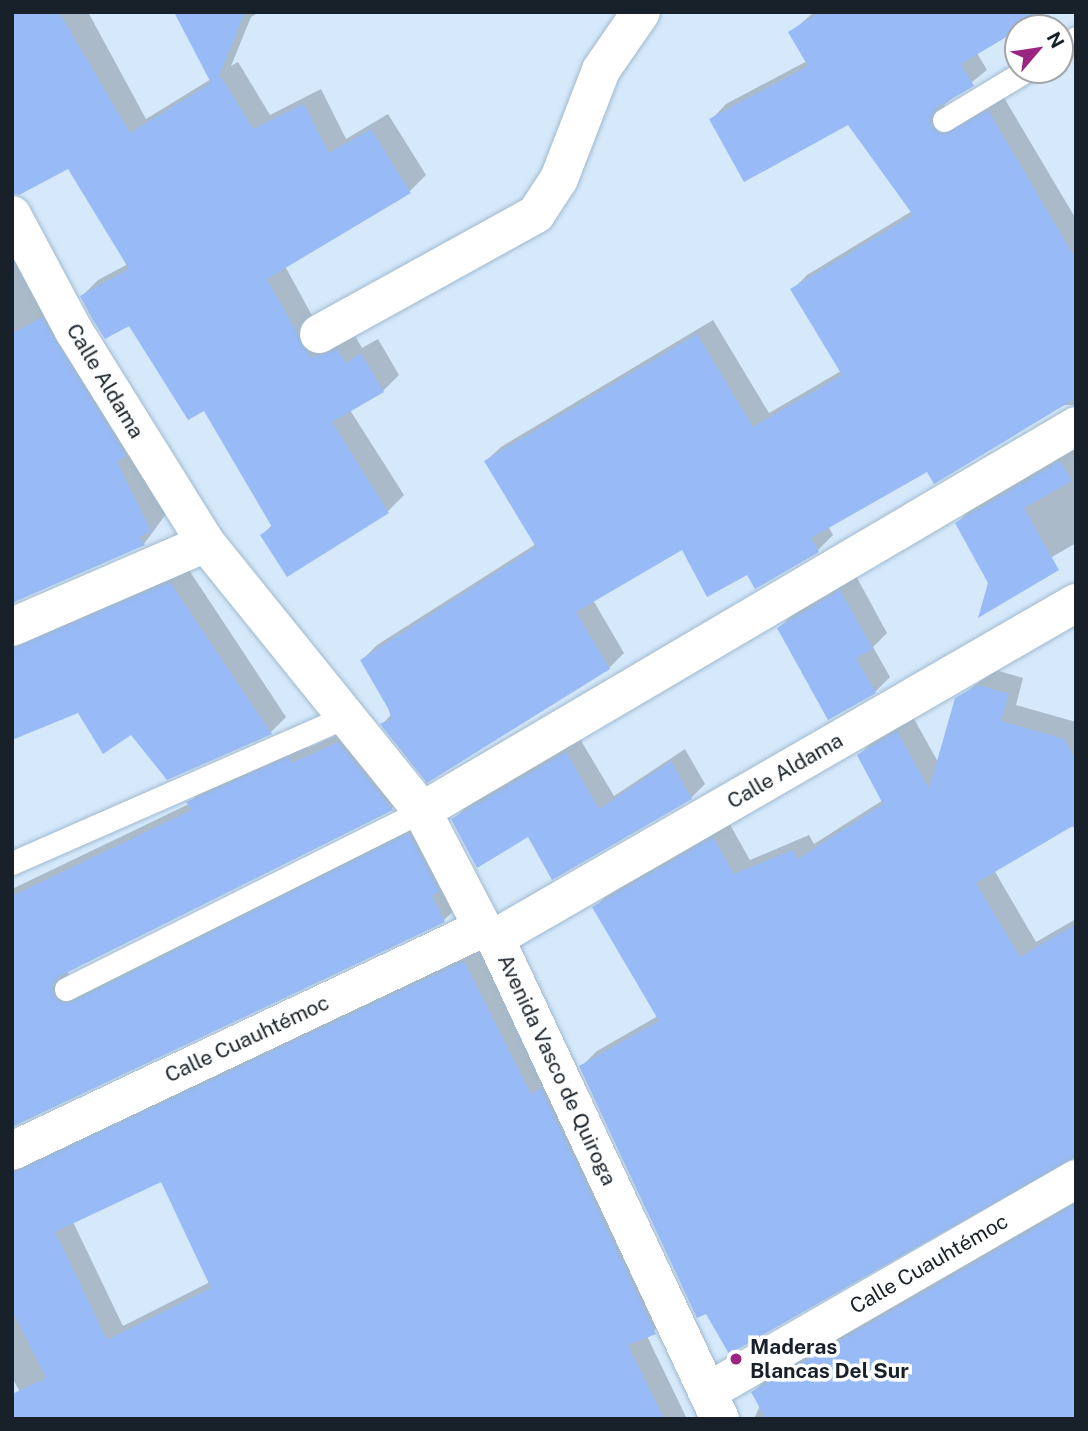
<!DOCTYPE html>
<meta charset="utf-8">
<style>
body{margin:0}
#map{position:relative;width:1088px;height:1431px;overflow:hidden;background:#d5e9fb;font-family:"Public Sans",sans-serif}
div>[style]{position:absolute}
.shadow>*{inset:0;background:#0003}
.building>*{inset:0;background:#98baf7}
.roads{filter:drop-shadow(0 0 2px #a0b8cd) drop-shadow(0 0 2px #a0b8cd)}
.service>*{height:23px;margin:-11.5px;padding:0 11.5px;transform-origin:11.5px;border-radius:11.5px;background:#fff}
.minor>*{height:38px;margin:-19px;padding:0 19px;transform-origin:19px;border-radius:19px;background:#fff}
.dots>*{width:19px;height:19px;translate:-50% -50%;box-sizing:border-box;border:4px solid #fff;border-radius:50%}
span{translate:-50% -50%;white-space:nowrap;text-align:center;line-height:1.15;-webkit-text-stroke:7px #fff;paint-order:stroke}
.street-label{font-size:21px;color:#182129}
.poi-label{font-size:21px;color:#182129;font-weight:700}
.left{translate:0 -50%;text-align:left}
.frame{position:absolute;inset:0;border:14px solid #182129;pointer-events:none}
.north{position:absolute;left:1004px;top:14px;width:70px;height:70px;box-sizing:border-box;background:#fff;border:2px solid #a3a6a9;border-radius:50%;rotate:61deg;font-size:19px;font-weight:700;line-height:28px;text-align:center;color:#182129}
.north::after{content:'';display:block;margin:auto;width:24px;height:32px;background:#9a2682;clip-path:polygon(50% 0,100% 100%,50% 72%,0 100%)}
</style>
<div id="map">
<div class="shadow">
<div style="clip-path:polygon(12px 12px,88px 12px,146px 119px,211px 79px,176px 12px,260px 12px,251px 17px,231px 66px,238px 62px,270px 115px,321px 89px,346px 139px,388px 114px,426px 175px,410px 191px,285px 266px,327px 343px,354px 334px,362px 348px,378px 339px,399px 375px,383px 391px,350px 410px,404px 495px,388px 511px,262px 535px,272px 525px,204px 408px,129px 324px,82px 296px,98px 280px,128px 264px,69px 167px,12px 193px)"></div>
<div style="clip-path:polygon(814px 12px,1047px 12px,977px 53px,987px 70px,944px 105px,952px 117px,1003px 96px,1076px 219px,1076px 405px,1064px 405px,934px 482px,927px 470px,828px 526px,833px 535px,818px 550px,748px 572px,682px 548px,593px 600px,624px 653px,609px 668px,382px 724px,392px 714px,362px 660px,377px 645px,536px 544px,486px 461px,501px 447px,713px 320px,769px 413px,841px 371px,792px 290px,807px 275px,912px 211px,848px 122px,712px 119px,726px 104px,807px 61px,790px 33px)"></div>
<div style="clip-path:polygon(12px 229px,166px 514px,144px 544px,12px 601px)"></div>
<div style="clip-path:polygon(1076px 447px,1076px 543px,987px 595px,990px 583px,957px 523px,972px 508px)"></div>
<div style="clip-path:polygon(187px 567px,286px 717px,271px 732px,131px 733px,79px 711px,12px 738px,12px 624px)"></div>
<div style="clip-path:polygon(856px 576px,887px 633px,873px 647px,890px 677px,875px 692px,779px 628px,794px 613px)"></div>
<div style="clip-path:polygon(995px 670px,1023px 678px,1016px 705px,1076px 722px,1076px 830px,1071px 825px,994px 870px,1036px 942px,1076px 919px,1076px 1158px,581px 1067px,597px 1051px,658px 1016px,595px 907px,610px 892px,729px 823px,750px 860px,809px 835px,814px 844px,883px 800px,859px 755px,875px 739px,913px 717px,938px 762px,957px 699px)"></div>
<div style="clip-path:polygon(355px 727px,408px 793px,392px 808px,67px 971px,73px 985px,425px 819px,460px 905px,444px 920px,12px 1125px,12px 889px,189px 804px,204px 787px,304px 743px,308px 748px)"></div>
<div style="clip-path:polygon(580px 739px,614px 796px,685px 749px,705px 784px,691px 798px,529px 834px,453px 820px,467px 806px)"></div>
<div style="clip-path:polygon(evenodd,480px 947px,671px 1317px,647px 1336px,687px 1419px,34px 1419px,12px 1377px,12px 1148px,480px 947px,162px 1179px,210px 1282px,123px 1326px,73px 1222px,162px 1179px)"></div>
<div style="clip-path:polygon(1076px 1199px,1076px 1419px,754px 1419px,760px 1405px,753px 1392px,769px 1377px)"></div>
</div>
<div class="building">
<div style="clip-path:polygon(12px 12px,59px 12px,130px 133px,211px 83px,174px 12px,245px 12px,218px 79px,221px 77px,253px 129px,304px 104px,329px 153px,371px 129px,411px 193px,267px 279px,311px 358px,337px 349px,346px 363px,361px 353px,384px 392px,332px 422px,389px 513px,287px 577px,260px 535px,272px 527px,204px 411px,188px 420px,129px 326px,105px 339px,93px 320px,80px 296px,129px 269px,68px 169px,19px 195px,12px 193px)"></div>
<div style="clip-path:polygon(820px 12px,1048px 12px,961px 64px,974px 86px,936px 108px,930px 121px,937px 132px,945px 134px,988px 110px,1075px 258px,1076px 398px,934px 484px,927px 472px,811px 538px,819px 552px,755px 589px,747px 575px,707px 597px,682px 550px,576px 612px,610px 669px,427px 783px,380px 724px,391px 719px,389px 710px,360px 660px,536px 547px,484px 461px,697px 334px,753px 427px,842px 375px,790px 289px,913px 215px,848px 125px,744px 182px,709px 119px,808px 66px,788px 32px)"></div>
<div style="clip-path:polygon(42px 317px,126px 456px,117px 462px,151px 531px,139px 537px,145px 545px,12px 603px,12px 334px)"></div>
<div style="clip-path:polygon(1060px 461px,1072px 481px,1024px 508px,1059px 570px,978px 618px,988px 583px,955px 523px)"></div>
<div style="clip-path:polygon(170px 582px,272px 734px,167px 780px,131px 735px,103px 754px,78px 713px,12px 740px,12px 648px)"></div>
<div style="clip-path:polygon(840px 590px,873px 649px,856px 658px,876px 693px,828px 720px,777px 628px)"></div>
<div style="clip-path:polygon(978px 685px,1009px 694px,1001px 721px,1064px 739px,1076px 761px,1076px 824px,976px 883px,1020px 957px,1076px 924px,1076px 1157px,729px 1354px,706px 1314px,697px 1318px,579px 1066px,659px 1021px,592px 907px,713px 837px,734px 874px,793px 850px,798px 859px,883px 804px,857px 755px,897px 731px,929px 789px,955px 698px)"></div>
<div style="clip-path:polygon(338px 742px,393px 810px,60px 976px,52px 987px,54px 996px,64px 1003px,72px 1002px,409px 833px,439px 891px,432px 896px,445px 922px,12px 1127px,12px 896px,192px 810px,186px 802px,288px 757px,292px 763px)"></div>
<div style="clip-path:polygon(566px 752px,599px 809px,671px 761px,692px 799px,552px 880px,528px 837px,477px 868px,451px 819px)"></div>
<div style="clip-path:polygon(evenodd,464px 961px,531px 1094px,541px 1088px,656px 1334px,628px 1345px,664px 1419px,12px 1419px,12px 1394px,46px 1378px,12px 1310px,12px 1173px,464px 961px,161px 1182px,211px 1288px,107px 1340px,55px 1232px,161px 1182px)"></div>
<div style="clip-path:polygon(1076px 1204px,1076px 1419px,766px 1419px,751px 1392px)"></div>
</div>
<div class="roads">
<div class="service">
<div style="left:1060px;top:48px;width:19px;rotate:-32deg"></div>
<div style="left:944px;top:120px;width:97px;rotate:-31.1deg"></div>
<div style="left:12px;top:863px;width:364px;rotate:-23.7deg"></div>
<div style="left:66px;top:989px;width:398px;rotate:-26.6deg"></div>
</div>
<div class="minor">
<div style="left:12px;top:215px;width:132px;rotate:61.9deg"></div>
<div style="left:74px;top:331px;width:250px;rotate:58.1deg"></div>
<div style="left:206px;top:543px;width:344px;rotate:51.1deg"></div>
<div style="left:422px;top:811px;width:132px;rotate:62.5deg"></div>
<div style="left:483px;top:928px;width:16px;rotate:40deg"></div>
<div style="left:495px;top:938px;width:531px;rotate:64.93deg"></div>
<div style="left:319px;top:334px;width:248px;rotate:-28.9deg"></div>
<div style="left:536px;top:214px;width:42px;rotate:-56.7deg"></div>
<div style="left:559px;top:179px;width:117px;rotate:-68.9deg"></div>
<div style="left:601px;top:70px;width:70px;rotate:-55.4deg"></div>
<div style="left:12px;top:627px;width:211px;rotate:-23.4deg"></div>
<div style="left:422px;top:811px;width:759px;rotate:-30.48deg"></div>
<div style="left:495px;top:938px;width:671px;rotate:-29.97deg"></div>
<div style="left:12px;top:1151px;width:521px;rotate:-25.34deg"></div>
<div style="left:709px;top:1391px;width:424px;rotate:-30deg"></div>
</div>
</div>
<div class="dots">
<div style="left:736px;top:1359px;background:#9a2682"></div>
</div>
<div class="street-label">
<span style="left:105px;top:381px;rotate:59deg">Calle Aldama</span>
<span style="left:785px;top:771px;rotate:-30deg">Calle Aldama</span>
<span style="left:247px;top:1039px;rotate:-25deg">Calle Cuauhtémoc</span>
<span style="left:557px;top:1070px;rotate:65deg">Avenida Vasco de Quiroga</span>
<span style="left:929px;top:1264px;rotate:-30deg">Calle Cuauhtémoc</span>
</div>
<div class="poi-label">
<span class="left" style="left:750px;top:1359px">Maderas<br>Blancas Del Sur</span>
</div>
<div class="frame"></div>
<div class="north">N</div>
</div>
